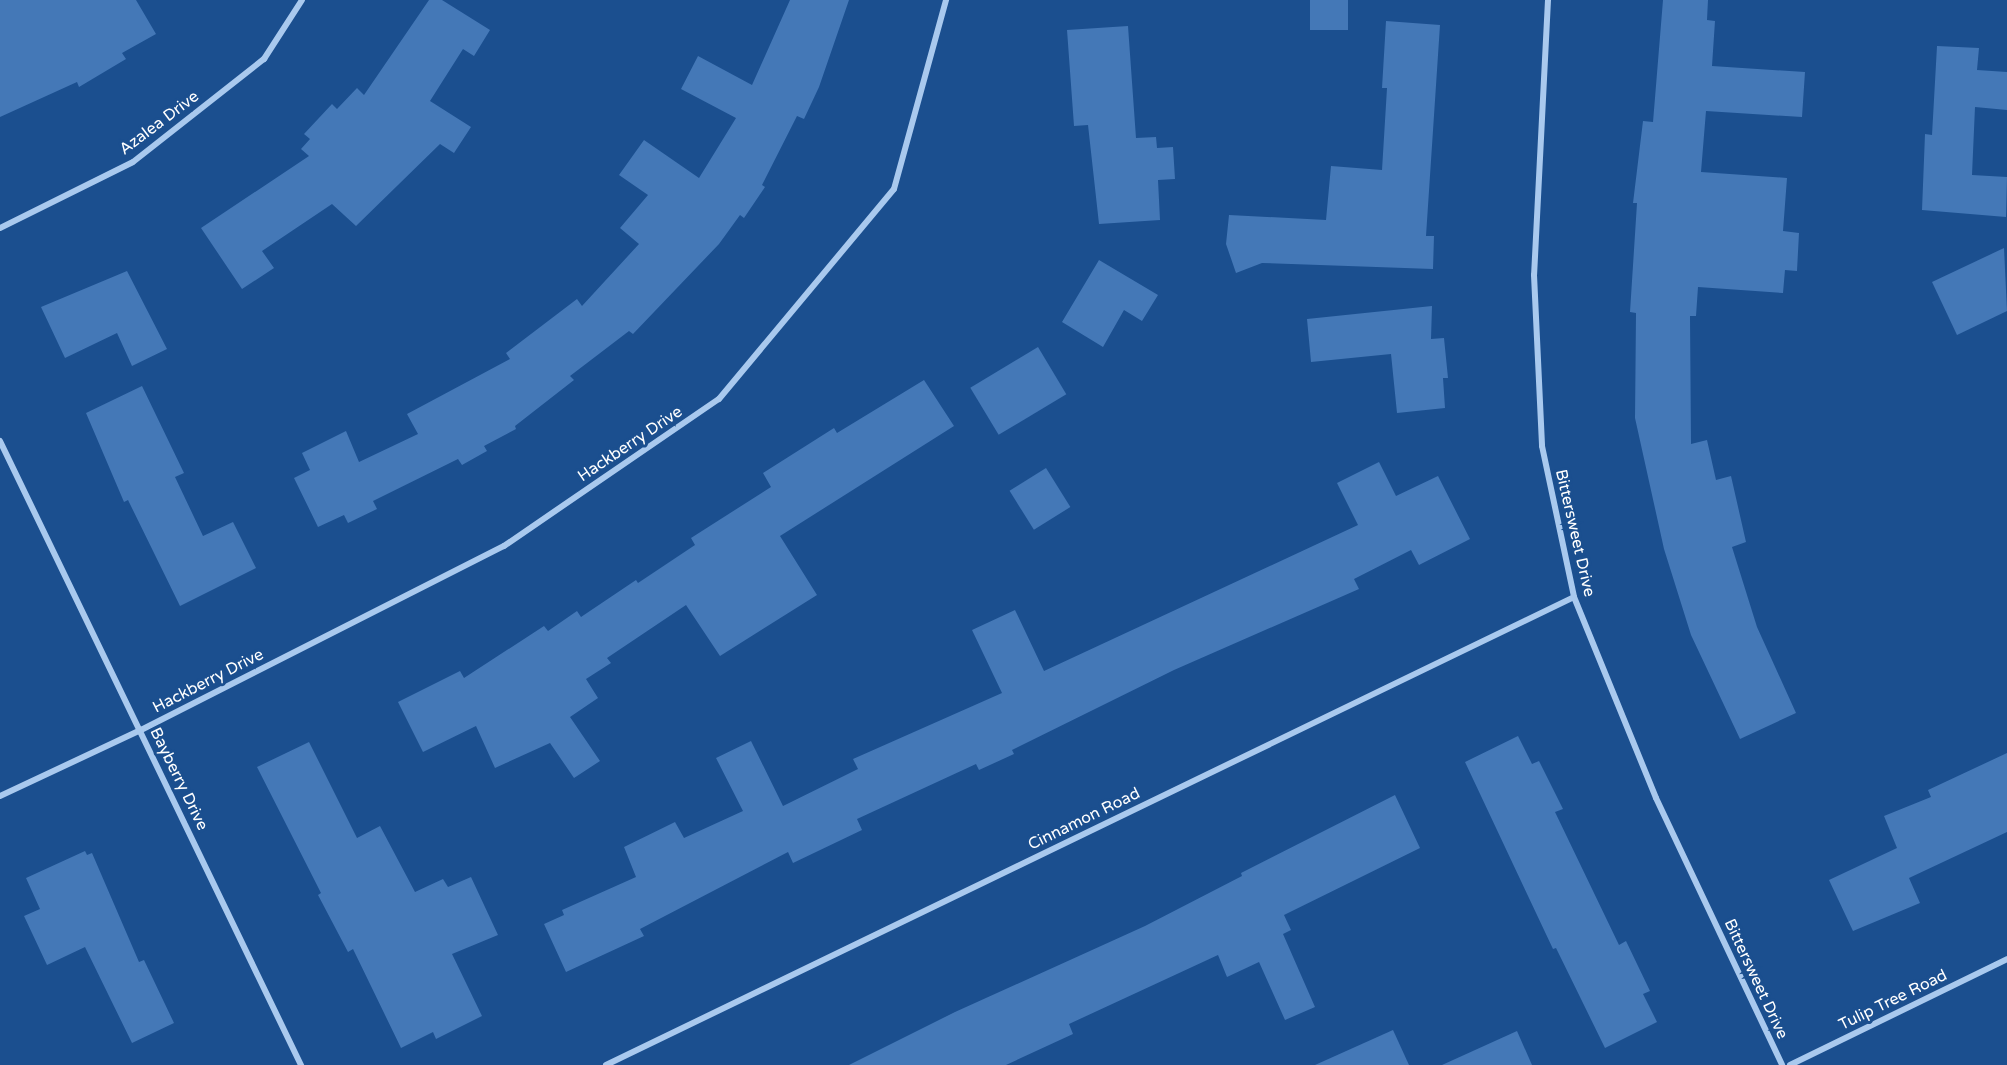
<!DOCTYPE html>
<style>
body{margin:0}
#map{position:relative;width:2007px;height:1065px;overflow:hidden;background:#1b4f8f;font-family:"Varela Round",sans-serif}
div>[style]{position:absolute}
.building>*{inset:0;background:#4478b7;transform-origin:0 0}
.minor>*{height:6px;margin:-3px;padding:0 3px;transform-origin:3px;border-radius:3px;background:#a9c9ee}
span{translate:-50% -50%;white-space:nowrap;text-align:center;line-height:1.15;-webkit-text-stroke:6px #1b4f8f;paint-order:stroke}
.street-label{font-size:16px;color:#fff}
</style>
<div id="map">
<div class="building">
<div style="clip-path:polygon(0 0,136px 0,156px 34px,122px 53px,126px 59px,79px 87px,77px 82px,0 117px)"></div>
<div style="clip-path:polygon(429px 0,442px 0,490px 30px,474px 56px,463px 49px,430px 101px,471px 127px,454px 153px,440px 144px,356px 226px,332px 204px,262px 251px,274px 268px,242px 289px,201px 228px,309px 156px,301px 149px,310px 139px,304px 134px,332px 104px,337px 109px,357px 88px,364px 95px)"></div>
<div style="clip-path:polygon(790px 0,849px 0,819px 87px,804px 119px,797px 116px,762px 185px,765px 187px,744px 218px,740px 215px,719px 244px,633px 334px,629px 331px,570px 376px,574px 380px,515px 426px,516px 429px,484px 446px,487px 451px,462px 465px,458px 459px,373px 501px,377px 509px,348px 523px,344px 515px,318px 527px,294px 478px,310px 470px,302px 453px,346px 431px,359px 462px,418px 434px,407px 414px,510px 359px,506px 353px,577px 299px,582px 306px,639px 244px,620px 228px,648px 195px,619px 175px,644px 140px,699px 178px,736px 118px,681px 89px,698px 56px,752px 85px)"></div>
<div style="left:1310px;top:0;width:38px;height:30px"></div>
<div style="clip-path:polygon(1663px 0,1708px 0,1707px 20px,1715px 21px,1712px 66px,1805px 72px,1802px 117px,1706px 111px,1701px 172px,1787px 178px,1783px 231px,1799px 233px,1797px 271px,1785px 270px,1783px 293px,1698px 287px,1696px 316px,1690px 316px,1691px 444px,1707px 440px,1716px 480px,1731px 476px,1746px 542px,1732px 547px,1757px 627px,1796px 713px,1740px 739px,1691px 635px,1664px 549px,1635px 418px,1636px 313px,1630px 312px,1637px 203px,1633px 203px,1643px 121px,1653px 122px)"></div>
<div style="clip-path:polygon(1386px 21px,1440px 25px,1426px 236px,1434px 236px,1433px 269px,1262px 263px,1236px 273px,1226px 244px,1229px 215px,1326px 220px,1331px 166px,1382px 170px,1387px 88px,1382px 88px)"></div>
<div style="clip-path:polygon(1128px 26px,1136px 138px,1156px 137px,1157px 148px,1173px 147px,1175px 179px,1158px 180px,1160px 220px,1099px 224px,1088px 125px,1074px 126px,1067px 30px)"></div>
<div style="clip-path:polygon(1937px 46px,1979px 48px,1977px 70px,2007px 72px,2007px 110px,1975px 107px,1972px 175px,2007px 177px,2006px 217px,1922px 210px,1925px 134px,1932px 135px)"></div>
<div style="clip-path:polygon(2004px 248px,2007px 311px,1957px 335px,1932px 282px)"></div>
<div style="clip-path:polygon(1099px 260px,1158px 295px,1142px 321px,1124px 310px,1103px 347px,1062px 322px)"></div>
<div style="clip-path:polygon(127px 271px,167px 349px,132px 366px,117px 333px,65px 358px,41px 307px)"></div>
<div style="clip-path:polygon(1432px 306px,1431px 339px,1444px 338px,1448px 378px,1443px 378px,1445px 408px,1397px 413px,1391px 354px,1311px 362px,1307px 319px)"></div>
<div style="left:1038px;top:347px;width:55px;height:79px;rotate:59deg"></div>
<div style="clip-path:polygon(924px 380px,954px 426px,780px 536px,817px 595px,720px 656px,686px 605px,607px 658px,611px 663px,586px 679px,598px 698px,570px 717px,600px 761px,574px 778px,550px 743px,495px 768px,476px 726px,423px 752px,398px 702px,460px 671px,464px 678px,544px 626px,548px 631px,577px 611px,581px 617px,636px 580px,638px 583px,695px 545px,691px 538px,771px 487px,763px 473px,834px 428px,837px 433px)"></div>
<div style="clip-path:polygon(142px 386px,184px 473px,175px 477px,203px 536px,233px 522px,256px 568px,180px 606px,128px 500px,124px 502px,86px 413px)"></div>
<div style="clip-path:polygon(1379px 462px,1396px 496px,1438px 476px,1470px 539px,1419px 565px,1411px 550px,1354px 579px,1359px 589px,1174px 670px,1012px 750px,1014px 754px,979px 770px,976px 764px,857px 819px,862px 830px,793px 863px,788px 852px,640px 929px,644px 936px,566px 972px,544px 924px,564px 915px,562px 910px,636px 877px,624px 847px,675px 822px,684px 838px,743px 811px,716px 758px,751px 741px,783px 806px,858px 769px,853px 759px,1002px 693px,972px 630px,1015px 610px,1044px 671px,1358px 525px,1337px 483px)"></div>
<div style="left:1046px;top:468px;width:46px;height:43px;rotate:58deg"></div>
<div style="clip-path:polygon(1518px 736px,1532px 764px,1539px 761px,1563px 809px,1555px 812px,1619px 945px,1626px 941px,1650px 991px,1643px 994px,1657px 1022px,1605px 1048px,1556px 948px,1553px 949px,1465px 762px)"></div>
<div style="clip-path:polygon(309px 742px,357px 838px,380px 826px,415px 892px,443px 879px,448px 887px,471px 877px,498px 935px,452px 954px,482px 1016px,436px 1039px,433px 1032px,401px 1048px,353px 949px,348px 952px,318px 895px,321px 893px,257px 767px)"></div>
<div style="clip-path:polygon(2007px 753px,2007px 832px,1909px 878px,1920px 903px,1853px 931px,1829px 880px,1897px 848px,1884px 816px,1931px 797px,1928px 790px)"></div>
<div style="clip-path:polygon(1395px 795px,1420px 848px,1284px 915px,1291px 930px,1283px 934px,1315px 1007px,1285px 1020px,1259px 962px,1227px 977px,1218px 955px,1069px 1024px,1073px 1034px,1006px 1065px,849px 1065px,955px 1012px,1145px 926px,1242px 876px,1241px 873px)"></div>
<div style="clip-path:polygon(85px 851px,87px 855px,92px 853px,139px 962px,144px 960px,174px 1023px,132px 1043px,85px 947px,47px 965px,24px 916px,40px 909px,26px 878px)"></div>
<div style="clip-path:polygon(1393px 1030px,1409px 1065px,1315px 1065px)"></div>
<div style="clip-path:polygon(1517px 1031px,1532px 1065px,1442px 1065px)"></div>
</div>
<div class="minor">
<div style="left:1548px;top:0;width:275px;rotate:92.9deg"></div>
<div style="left:1534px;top:275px;width:171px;rotate:87.3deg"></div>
<div style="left:1542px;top:446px;width:154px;rotate:78deg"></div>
<div style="left:1574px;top:597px;width:217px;rotate:67.8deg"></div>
<div style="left:1656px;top:798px;width:295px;rotate:64.7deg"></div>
<div style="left:0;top:228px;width:148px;rotate:-26.4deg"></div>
<div style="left:133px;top:162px;width:167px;rotate:-38.2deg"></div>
<div style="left:264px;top:59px;width:70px;rotate:-57.2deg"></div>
<div style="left:0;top:441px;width:693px;rotate:64.25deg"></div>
<div style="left:0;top:796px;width:156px;rotate:-25.1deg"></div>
<div style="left:141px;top:730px;width:407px;rotate:-26.9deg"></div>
<div style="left:504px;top:546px;width:260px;rotate:-34.4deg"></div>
<div style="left:719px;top:399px;width:273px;rotate:-50.2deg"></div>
<div style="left:894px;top:189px;width:196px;rotate:-74.6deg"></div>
<div style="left:606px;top:1065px;width:1075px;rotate:-25.8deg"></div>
<div style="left:1790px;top:1065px;width:242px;rotate:-26deg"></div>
</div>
<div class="street-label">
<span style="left:159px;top:123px;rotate:-37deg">Azalea Drive</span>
<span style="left:630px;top:444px;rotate:-34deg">Hackberry Drive</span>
<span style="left:1575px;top:533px;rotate:77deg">Bittersweet Drive</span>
<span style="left:208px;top:681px;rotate:-27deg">Hackberry Drive</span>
<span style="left:179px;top:779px;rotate:64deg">Bayberry Drive</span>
<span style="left:1084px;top:819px;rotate:-26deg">Cinnamon Road</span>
<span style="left:1756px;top:979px;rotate:65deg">Bittersweet Drive</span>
<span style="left:1893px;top:1000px;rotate:-26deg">Tulip Tree Road</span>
</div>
</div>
